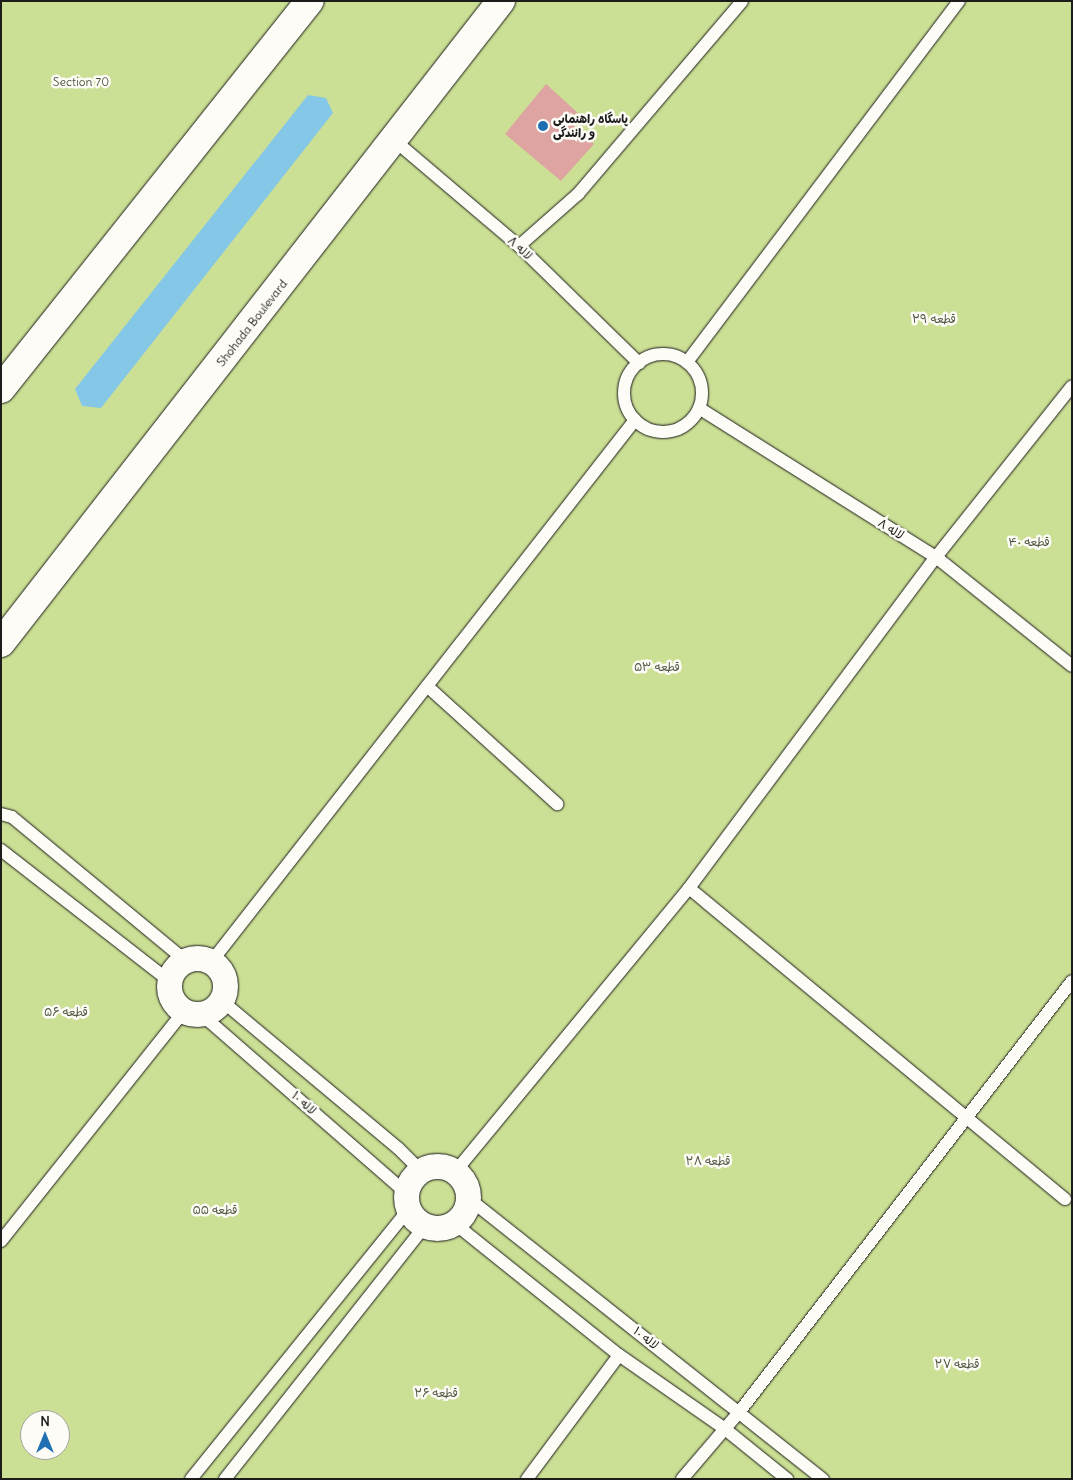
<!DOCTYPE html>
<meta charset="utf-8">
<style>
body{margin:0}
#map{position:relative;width:1073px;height:1480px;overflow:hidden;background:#fdfcf7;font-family:Delius,"Playpen Sans Arabic",sans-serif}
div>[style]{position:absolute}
.green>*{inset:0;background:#cce095}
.water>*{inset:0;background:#85c7e6}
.building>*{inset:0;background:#dea4a1}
.roads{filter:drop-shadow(0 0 1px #1c1c1c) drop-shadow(0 0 1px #1c1c1c)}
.lane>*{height:12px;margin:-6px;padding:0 6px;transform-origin:6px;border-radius:6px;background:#fdfcf7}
.lane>.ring{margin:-6px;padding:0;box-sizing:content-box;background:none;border:12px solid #fdfcf7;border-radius:50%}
.street>*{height:25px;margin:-12.5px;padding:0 12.5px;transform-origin:12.5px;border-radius:12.5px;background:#fdfcf7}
.street>.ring{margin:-12.5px;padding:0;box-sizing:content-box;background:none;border:25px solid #fdfcf7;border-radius:50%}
.secondary>*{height:28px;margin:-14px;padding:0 14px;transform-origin:14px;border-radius:14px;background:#fdfcf7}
.dots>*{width:14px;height:14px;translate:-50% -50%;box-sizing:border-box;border:2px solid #fdfcf7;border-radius:50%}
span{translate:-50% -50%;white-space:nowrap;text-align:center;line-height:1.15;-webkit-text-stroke:5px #fdfcf7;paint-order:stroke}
.park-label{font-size:12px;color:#515740}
.poi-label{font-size:12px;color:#1c1c1c;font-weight:700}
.left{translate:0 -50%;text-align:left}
.street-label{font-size:12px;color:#1c1c1c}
.frame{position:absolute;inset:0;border:2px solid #1c1c1c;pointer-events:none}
.north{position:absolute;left:20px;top:1410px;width:50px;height:50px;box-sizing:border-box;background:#fdfcf7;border:1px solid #a3a29f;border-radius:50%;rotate:0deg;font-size:14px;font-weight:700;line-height:20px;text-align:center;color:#1c1c1c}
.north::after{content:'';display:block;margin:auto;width:18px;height:22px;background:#1f6fb2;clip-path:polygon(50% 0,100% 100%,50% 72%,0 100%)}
</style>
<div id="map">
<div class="green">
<div style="clip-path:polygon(evenodd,1px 1px,1072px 1px,1072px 1479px,1px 1479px,1px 1px,30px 1420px,60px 1420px,60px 1450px,30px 1450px,30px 1420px)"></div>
</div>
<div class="water">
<div style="clip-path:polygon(308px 95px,326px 98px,333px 113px,101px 408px,82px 406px,75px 389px)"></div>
</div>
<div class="building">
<div style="clip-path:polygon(546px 84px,578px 113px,565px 118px,594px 144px,561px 181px,505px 134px)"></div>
</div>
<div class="roads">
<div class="lane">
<div style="left:394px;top:140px;width:164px;rotate:40.3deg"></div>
<div style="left:519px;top:246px;width:168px;rotate:44.3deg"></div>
<div style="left:519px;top:246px;width:79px;rotate:-41.4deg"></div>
<div style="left:578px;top:194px;width:253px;rotate:-49.6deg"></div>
<div class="ring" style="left:624px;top:354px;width:66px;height:66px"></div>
<div style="left:687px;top:362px;width:452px;rotate:-53deg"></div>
<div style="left:699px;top:408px;width:280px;rotate:32.2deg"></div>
<div style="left:936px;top:557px;width:174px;rotate:38.7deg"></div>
<div style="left:427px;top:686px;width:176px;rotate:42.2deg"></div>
<div style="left:1px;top:814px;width:11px;rotate:15deg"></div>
<div style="left:12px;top:817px;width:224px;rotate:39.6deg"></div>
<div style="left:1px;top:850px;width:213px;rotate:37.9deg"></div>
<div style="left:689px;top:888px;width:488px;rotate:39.6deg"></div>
<div style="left:212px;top:961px;width:687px;rotate:-51.98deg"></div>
<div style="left:222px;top:1001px;width:229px;rotate:39.9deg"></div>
<div style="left:398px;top:1148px;width:33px;rotate:45deg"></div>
<div style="left:201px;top:1014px;width:272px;rotate:41.1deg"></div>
<div style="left:455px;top:1172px;width:368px;rotate:-50.5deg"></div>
<div style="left:689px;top:888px;width:413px;rotate:-53.3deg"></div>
<div style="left:936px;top:557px;width:218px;rotate:-51.5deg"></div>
<div style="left:468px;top:1198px;width:453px;rotate:38.4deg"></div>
<div style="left:454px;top:1223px;width:211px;rotate:38.7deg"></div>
<div style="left:619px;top:1355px;width:129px;rotate:34.9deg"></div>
<div style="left:725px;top:1429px;width:80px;rotate:38.9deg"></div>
<div style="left:1px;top:1241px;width:294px;rotate:-51.5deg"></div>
<div style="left:191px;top:1479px;width:346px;rotate:-51.1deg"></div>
<div style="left:225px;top:1479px;width:323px;rotate:-51.7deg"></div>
<div style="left:527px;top:1479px;width:154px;rotate:-53.4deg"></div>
<div style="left:682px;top:1479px;width:89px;rotate:-49.5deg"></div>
<div style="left:740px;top:1411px;width:543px;rotate:-52.33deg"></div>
</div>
<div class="street">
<div class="ring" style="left:169px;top:958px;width:31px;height:31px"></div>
<div class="ring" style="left:406px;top:1166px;width:37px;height:37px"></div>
</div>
<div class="secondary">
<div style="left:1px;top:389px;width:496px;rotate:-51.5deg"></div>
<div style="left:1px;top:643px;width:814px;rotate:-52.09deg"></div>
</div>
</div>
<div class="dots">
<div style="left:543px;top:126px;background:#1f6fb2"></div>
</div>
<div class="park-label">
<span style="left:81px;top:82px">Section 70</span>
<span style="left:934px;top:319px">قطعه ۲۹</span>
<span style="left:1029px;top:542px">قطعه ۴۰</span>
<span style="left:657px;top:667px">قطعه ۵۳</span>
<span style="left:66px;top:1012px">قطعه ۵۶</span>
<span style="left:708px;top:1161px">قطعه ۲۸</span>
<span style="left:215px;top:1210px">قطعه ۵۵</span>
<span style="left:957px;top:1364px">قطعه ۲۷</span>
<span style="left:436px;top:1393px">قطعه ۲۶</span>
</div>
<div class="poi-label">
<span class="left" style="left:553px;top:126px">پاسگاه راهنمایی<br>و رانندگی</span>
</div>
<div class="street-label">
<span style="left:520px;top:248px;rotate:42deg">لاله ۸</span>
<span style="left:252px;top:323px;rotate:-52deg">Shohada Boulevard</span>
<span style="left:891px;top:529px;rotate:32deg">لاله ۸</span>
<span style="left:304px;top:1103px;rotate:41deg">لاله ۱۰</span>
<span style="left:646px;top:1338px;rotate:38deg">لاله ۱۰</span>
</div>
<div class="frame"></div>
<div class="north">N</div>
</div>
